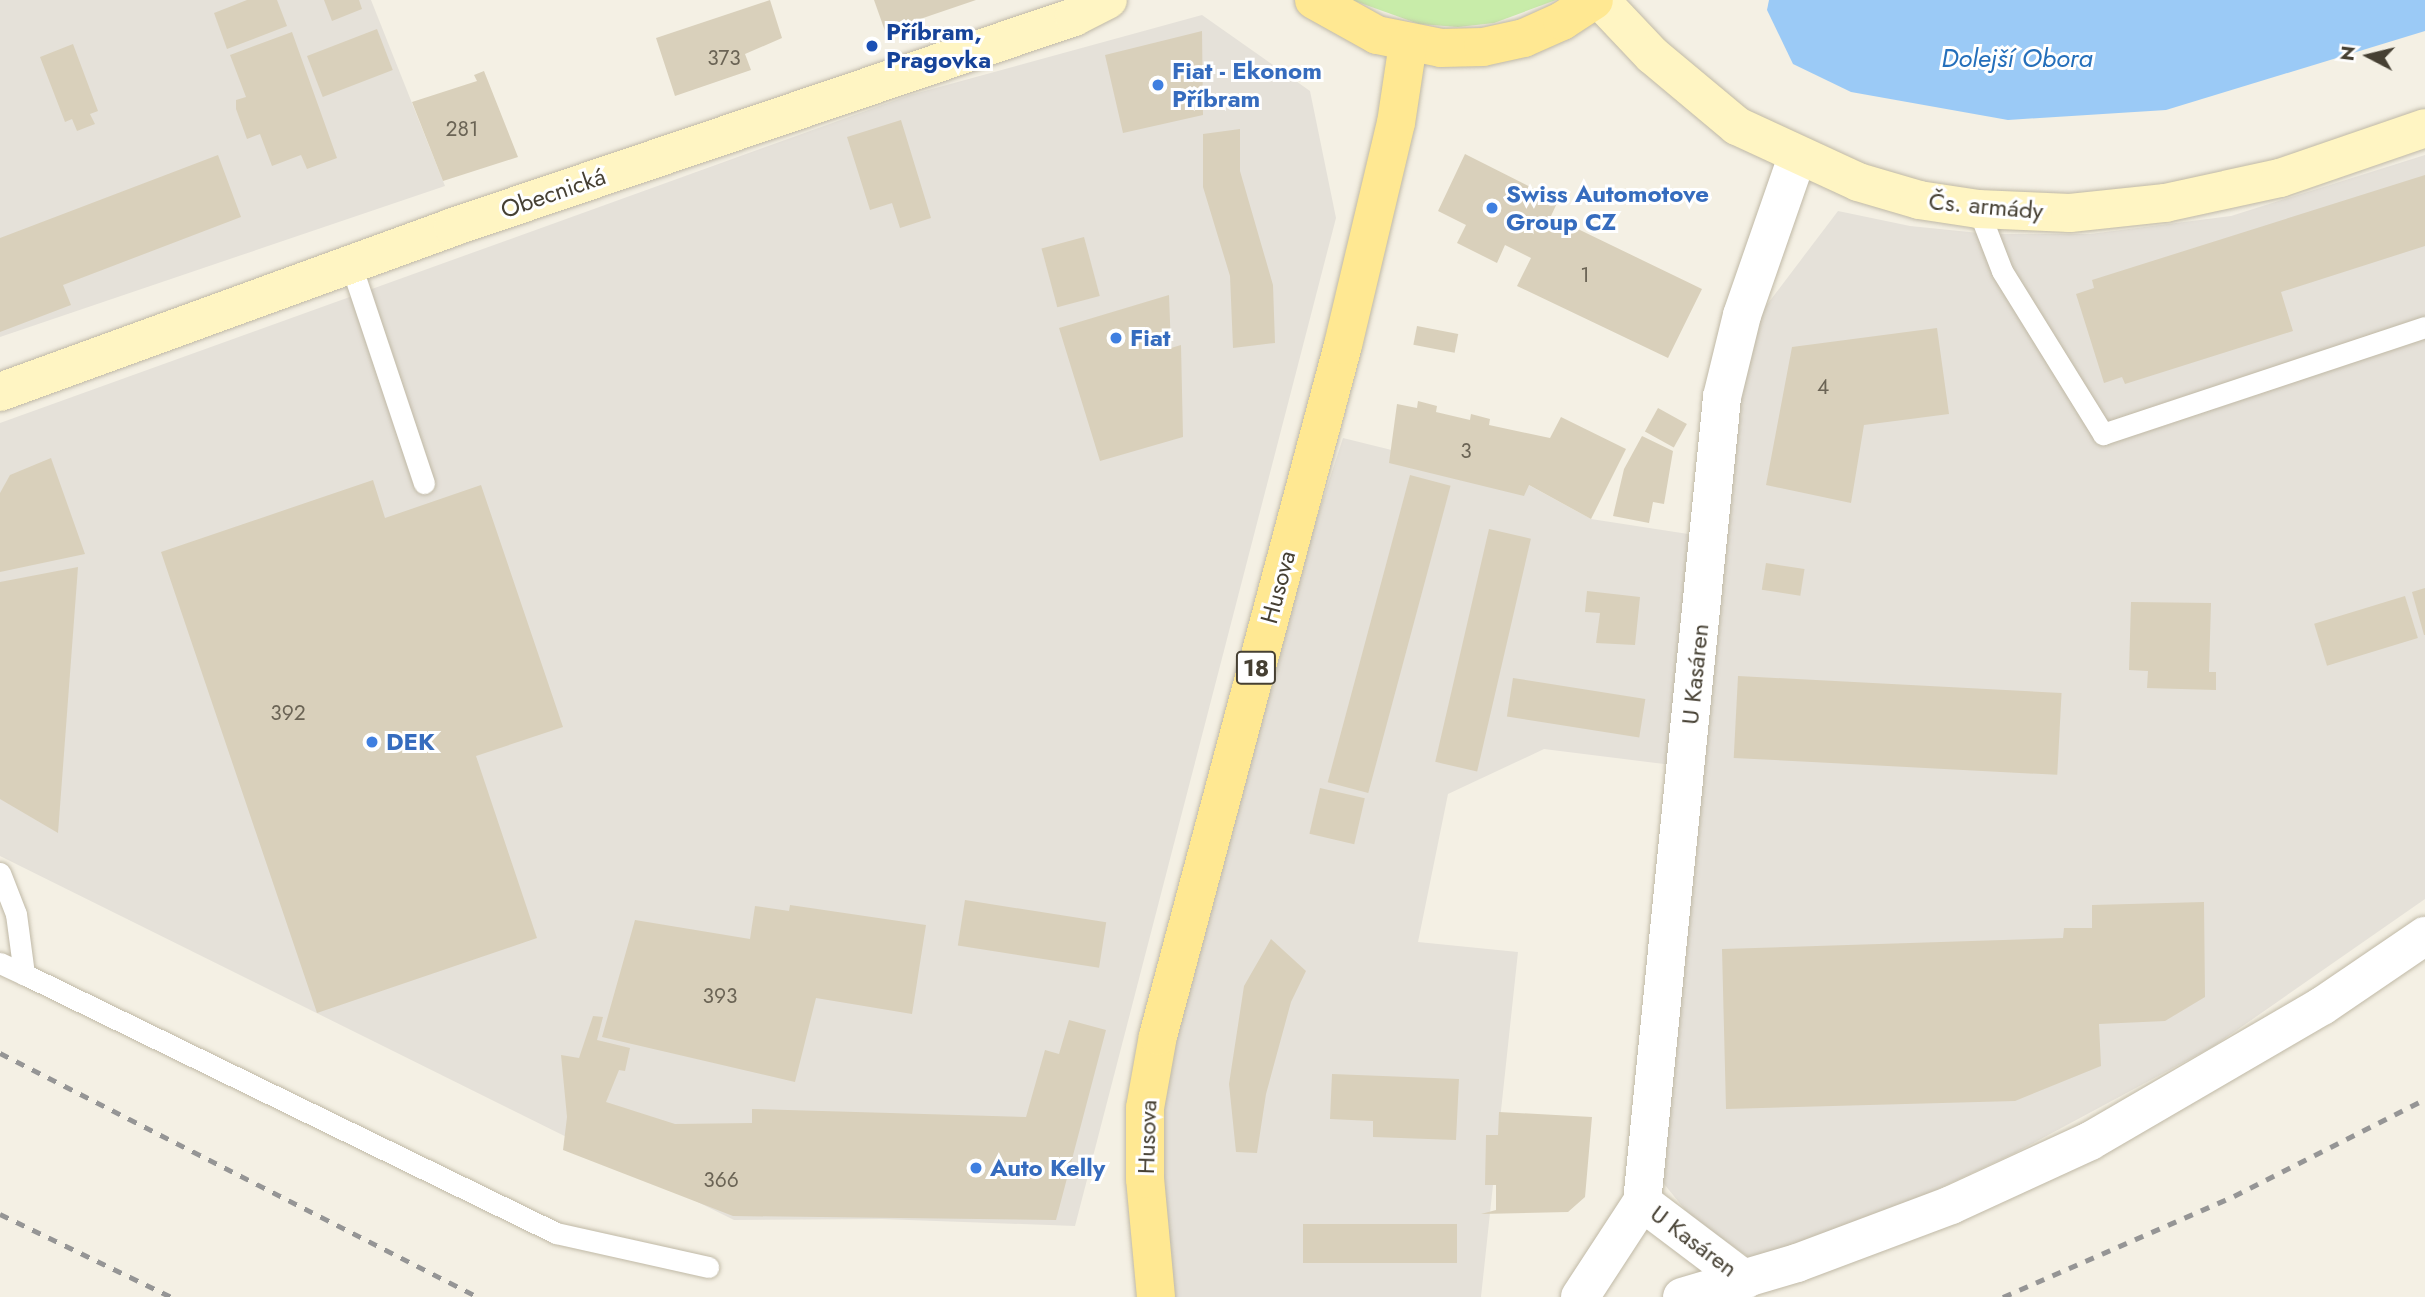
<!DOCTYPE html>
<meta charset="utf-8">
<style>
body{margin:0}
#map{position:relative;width:2425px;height:1297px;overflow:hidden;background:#f4f0e4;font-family:Jost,sans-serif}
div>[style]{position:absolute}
.industrial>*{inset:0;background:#e5e1d9}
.green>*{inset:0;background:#c8eca9}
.water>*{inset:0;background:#9bcaf6}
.building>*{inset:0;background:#d9d0bb;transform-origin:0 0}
.roads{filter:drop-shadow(0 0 2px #c0b9a6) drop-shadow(0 0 2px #c0b9a6)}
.lane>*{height:21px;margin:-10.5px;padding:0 10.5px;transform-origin:10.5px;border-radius:10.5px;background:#fff}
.street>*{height:38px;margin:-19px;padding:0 19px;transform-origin:19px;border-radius:19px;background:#fff}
.secondary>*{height:38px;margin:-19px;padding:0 19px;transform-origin:19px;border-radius:19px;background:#fff5c3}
.primary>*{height:38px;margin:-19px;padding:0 19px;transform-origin:19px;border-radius:19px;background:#ffe892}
.rail>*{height:5px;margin-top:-2.5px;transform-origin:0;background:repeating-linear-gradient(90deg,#959595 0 9px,transparent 0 18px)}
.dots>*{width:19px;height:19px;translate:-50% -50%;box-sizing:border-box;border:4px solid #fff;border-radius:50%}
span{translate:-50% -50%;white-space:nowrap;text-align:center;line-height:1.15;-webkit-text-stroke:6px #fff;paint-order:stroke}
.number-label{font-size:21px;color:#6b6455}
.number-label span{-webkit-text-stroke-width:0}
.shield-label span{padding:2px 5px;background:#fff;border:2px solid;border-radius:5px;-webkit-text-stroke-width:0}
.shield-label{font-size:23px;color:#464033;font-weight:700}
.transit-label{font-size:24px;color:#164399;font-weight:700}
.left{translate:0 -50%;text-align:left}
.shop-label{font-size:24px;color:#366cbe;font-weight:700}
.street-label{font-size:24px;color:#464033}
.water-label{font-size:26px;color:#246fbb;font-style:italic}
.north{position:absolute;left:2334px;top:21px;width:70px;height:70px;-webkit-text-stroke:5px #fff;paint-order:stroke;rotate:277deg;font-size:19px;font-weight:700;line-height:28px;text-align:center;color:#464033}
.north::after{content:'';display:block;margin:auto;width:24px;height:32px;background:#464033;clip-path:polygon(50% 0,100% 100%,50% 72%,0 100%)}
</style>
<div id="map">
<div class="industrial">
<div style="clip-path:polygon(0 0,371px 0,445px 186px,0 337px)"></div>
<div style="clip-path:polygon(1202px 15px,1310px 91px,1336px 218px,1075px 1226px,882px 1219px,734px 1220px,0 856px,0 423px,910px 95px)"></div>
<div style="clip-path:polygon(2425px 155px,2425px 899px,2214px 1046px,2015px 1153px,1884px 1214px,1753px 1260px,1691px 1217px,1651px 1168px,1744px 335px,1838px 211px,1910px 226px,1989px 234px,2090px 234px,2231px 216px)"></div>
<div style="clip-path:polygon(1343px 438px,1525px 483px,1591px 519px,1714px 538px,1688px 767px,1544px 749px,1448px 794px,1418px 942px,1518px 952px,1481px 1297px,1155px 1297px,1151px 1093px,1175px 955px)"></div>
</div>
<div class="green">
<div style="clip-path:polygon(1352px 0,1556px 0,1494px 23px,1458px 27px,1419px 24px)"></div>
</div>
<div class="water">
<div style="clip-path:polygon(1769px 0,2425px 0,2425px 31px,2166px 110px,2008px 120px,1851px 92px,1793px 64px,1767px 10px)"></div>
</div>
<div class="building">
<div style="clip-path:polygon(247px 0,277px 0,287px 26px,227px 49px,214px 13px)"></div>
<div style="clip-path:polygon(324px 0,359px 0,362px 9px,332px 21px)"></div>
<div style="clip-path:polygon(770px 0,782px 38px,745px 54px,751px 70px,675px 96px,656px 38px)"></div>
<div style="clip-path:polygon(874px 0,976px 0,885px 31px)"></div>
<div style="left:377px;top:29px;width:44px;height:75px;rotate:69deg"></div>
<div style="clip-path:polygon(1202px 31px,1203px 115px,1123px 133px,1105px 55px)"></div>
<div style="clip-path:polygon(292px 32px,337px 158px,307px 169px,301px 155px,272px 166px,260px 134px,247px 139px,236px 109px,236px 100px,246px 97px,230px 55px)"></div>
<div style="clip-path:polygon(73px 44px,98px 111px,90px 114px,95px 124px,77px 131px,72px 119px,65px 122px,40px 57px)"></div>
<div style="clip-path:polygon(484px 71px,518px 157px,443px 181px,412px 102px,477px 81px,474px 75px)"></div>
<div style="clip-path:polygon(901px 120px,931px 218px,900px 228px,892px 203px,870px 210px,847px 137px)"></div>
<div style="clip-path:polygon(1240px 129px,1240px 171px,1273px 285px,1275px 343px,1233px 348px,1230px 276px,1203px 187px,1203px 134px)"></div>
<div style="clip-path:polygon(1465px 154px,1558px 201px,1551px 216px,1702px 289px,1668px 358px,1517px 286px,1531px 258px,1505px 245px,1497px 263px,1457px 243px,1466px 225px,1438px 211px)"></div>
<div style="clip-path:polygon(218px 155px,241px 217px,63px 285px,71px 305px,0 332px,0 238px)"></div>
<div style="clip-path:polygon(2425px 175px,2425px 246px,2281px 292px,2293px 331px,2125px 384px,2122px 377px,2104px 383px,2076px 294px,2094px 288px,2092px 280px)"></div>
<div style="left:1084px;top:237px;width:61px;height:44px;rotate:75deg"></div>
<div style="clip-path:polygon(1169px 295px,1171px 348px,1181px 345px,1183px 437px,1100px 461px,1059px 328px)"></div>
<div style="left:1417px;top:326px;width:42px;height:19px;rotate:11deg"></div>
<div style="clip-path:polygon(1937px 328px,1949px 414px,1864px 425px,1851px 503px,1766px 485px,1792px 347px)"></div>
<div style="clip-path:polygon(1418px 401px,1437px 406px,1436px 412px,1470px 420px,1471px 414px,1490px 419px,1489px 425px,1550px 438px,1561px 417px,1626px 449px,1591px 519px,1529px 485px,1524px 496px,1389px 463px,1397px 404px,1417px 408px)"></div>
<div style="left:1658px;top:408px;width:33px;height:27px;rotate:29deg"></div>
<div style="clip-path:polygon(1642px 436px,1673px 451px,1664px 504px,1653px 502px,1649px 523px,1613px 516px,1624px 469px)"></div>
<div style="clip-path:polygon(51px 458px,85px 554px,0 572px,0 493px,10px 475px)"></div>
<div style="left:1410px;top:475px;width:42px;height:318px;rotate:15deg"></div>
<div style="clip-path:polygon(373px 480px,385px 518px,481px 485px,563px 727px,476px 756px,537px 938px,317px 1013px,161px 552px)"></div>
<div style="left:1489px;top:529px;width:43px;height:239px;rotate:13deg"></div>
<div style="left:1766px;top:563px;width:39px;height:27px;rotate:9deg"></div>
<div style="clip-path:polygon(78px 567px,58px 833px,0 799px,0 582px)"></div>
<div style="clip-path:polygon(2425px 588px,2425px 635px,2424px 635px,2412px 592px)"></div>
<div style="clip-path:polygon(1587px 591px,1640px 597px,1635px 645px,1596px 643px,1600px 613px,1585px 612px)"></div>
<div style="left:2405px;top:596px;width:44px;height:95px;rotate:73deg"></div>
<div style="clip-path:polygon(2131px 602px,2211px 603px,2209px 672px,2216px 672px,2216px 690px,2147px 688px,2148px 671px,2129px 670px)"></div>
<div style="left:1738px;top:676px;width:324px;height:82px;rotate:3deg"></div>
<div style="left:1513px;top:678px;width:134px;height:39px;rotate:9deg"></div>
<div style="left:1320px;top:788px;width:46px;height:47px;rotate:13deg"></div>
<div style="left:965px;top:900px;width:143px;height:46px;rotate:9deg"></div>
<div style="clip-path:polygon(2204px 902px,2205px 997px,2165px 1021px,2099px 1024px,2101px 1066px,2015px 1101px,1726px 1109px,1722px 949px,2063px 938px,2064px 928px,2092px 928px,2092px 905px)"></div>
<div style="clip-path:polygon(790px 905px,926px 925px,912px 1014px,816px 998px,795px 1082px,602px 1037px,635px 920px,750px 939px,755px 906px,789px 911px)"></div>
<div style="clip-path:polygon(1271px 939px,1306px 971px,1291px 1002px,1266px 1094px,1257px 1153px,1236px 1152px,1229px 1084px,1244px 986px)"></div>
<div style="clip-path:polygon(593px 1016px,603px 1017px,597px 1040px,630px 1048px,625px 1071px,619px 1070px,606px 1102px,675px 1124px,752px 1123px,752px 1109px,1026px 1117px,1045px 1050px,1059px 1054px,1069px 1020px,1106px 1030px,1056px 1220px,733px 1216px,563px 1150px,567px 1117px,561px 1055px,579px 1058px)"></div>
<div style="clip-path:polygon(1332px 1074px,1459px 1079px,1456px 1140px,1373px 1137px,1373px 1121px,1330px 1119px)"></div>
<div style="clip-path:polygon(1499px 1112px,1592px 1117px,1585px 1197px,1568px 1212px,1481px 1214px,1496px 1210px,1496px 1185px,1485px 1185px,1486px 1135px,1498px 1135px)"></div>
<div style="left:1457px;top:1224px;width:39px;height:154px;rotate:90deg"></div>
</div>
<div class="roads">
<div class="lane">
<div style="left:1978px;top:209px;width:66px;rotate:68.8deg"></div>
<div style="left:2002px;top:271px;width:192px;rotate:58.2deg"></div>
<div style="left:2103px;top:434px;width:339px;rotate:-18.4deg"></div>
<div style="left:351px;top:265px;width:230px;rotate:71.5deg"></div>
<div style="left:0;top:873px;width:44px;rotate:68.7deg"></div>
<div style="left:16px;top:914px;width:61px;rotate:82.4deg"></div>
<div style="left:24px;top:974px;width:592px;rotate:25.96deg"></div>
<div style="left:556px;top:1233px;width:156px;rotate:12.6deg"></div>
<div style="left:0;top:963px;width:26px;rotate:25deg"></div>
</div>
<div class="street">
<div style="left:1745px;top:1280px;width:129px;rotate:-142.9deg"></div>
<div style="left:1642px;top:1202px;width:809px;rotate:-84.32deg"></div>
<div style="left:1722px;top:397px;width:84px;rotate:-76.3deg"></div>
<div style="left:1742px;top:315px;width:167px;rotate:-70.8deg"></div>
<div style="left:1580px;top:1297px;width:113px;rotate:-56.9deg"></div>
<div style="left:1682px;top:1297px;width:120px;rotate:-16.5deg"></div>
<div style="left:1797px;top:1263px;width:165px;rotate:-20.6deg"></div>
<div style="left:1951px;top:1205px;width:153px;rotate:-24.7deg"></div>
<div style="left:2090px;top:1141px;width:268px;rotate:-30.2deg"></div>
<div style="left:2322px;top:1006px;width:125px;rotate:-34.2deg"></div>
</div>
<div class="secondary">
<div style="left:1600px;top:0;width:76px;rotate:46.6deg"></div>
<div style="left:1652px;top:55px;width:111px;rotate:39.9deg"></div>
<div style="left:1737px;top:126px;width:133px;rotate:24.8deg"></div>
<div style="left:1858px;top:182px;width:64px;rotate:16.4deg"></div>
<div style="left:1919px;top:200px;width:60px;rotate:8.7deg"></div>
<div style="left:1978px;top:209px;width:92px;rotate:2.5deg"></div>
<div style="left:2070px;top:213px;width:96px;rotate:-6deg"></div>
<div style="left:2165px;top:203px;width:118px;rotate:-12.3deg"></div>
<div style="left:2280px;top:178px;width:153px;rotate:-19deg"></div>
<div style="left:0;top:392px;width:482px;rotate:-20deg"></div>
<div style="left:453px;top:227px;width:656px;rotate:-18.68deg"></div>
<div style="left:1074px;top:17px;width:38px;rotate:-27deg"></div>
</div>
<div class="primary">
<div style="left:1314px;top:0;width:72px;rotate:29.1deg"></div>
<div style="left:1377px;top:35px;width:65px;rotate:11.5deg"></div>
<div style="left:1441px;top:48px;width:42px;rotate:-1.4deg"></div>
<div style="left:1483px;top:47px;width:42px;rotate:-12.4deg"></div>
<div style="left:1524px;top:38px;width:42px;rotate:-24.1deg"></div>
<div style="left:1562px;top:21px;width:38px;rotate:-33deg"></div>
<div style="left:1156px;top:1297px;width:119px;rotate:-95.3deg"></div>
<div style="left:1145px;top:1179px;width:71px;rotate:-90deg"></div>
<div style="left:1145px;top:1108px;width:73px;rotate:-79.8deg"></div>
<div style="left:1158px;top:1036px;width:715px;rotate:-75.01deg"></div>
<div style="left:1343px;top:345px;width:228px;rotate:-76.6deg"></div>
<div style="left:1396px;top:123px;width:80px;rotate:-81.4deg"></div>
</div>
</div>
<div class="rail">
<div style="left:0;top:1053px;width:537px;rotate:27.04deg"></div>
<div style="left:0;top:1214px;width:191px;rotate:25.8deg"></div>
<div style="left:2003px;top:1297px;width:252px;rotate:-23.6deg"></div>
<div style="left:2234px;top:1196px;width:214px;rotate:-26.9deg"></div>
</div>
<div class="dots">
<div style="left:872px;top:46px;background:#1a4fb4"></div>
<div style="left:1158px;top:85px;background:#3f7fe0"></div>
<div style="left:1492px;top:208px;background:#3f7fe0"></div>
<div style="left:1116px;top:338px;background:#3f7fe0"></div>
<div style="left:372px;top:742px;background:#3f7fe0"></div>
<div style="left:976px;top:1168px;background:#3f7fe0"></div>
</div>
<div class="number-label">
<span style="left:724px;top:58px">373</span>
<span style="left:462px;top:129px">281</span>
<span style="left:1585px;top:275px">1</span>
<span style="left:1823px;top:387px">4</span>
<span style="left:1466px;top:451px">3</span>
<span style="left:288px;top:713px">392</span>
<span style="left:720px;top:996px">393</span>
<span style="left:721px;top:1180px">366</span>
</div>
<div class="shield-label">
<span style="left:1256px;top:668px">18</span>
</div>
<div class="transit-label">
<span class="left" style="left:886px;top:46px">Příbram,<br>Pragovka</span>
</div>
<div class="shop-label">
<span class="left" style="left:1172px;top:85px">Fiat - Ekonom<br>Příbram</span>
<span class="left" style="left:1506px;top:208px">Swiss Automotove<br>Group CZ</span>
<span class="left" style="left:1130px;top:338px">Fiat</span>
<span class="left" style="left:386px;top:742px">DEK</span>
<span class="left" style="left:990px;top:1168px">Auto Kelly</span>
</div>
<div class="street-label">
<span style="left:553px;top:193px;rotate:-19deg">Obecnická</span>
<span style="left:1986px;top:206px;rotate:5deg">Čs. armády</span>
<span style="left:1278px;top:587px;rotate:-75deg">Husova</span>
<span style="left:1695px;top:674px;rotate:-84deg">U Kasáren</span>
<span style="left:1147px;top:1137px;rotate:-88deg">Husova</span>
<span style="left:1694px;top:1241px;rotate:37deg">U Kasáren</span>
</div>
<div class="water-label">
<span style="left:2017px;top:59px">Dolejší Obora</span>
</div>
<div class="north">N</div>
</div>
